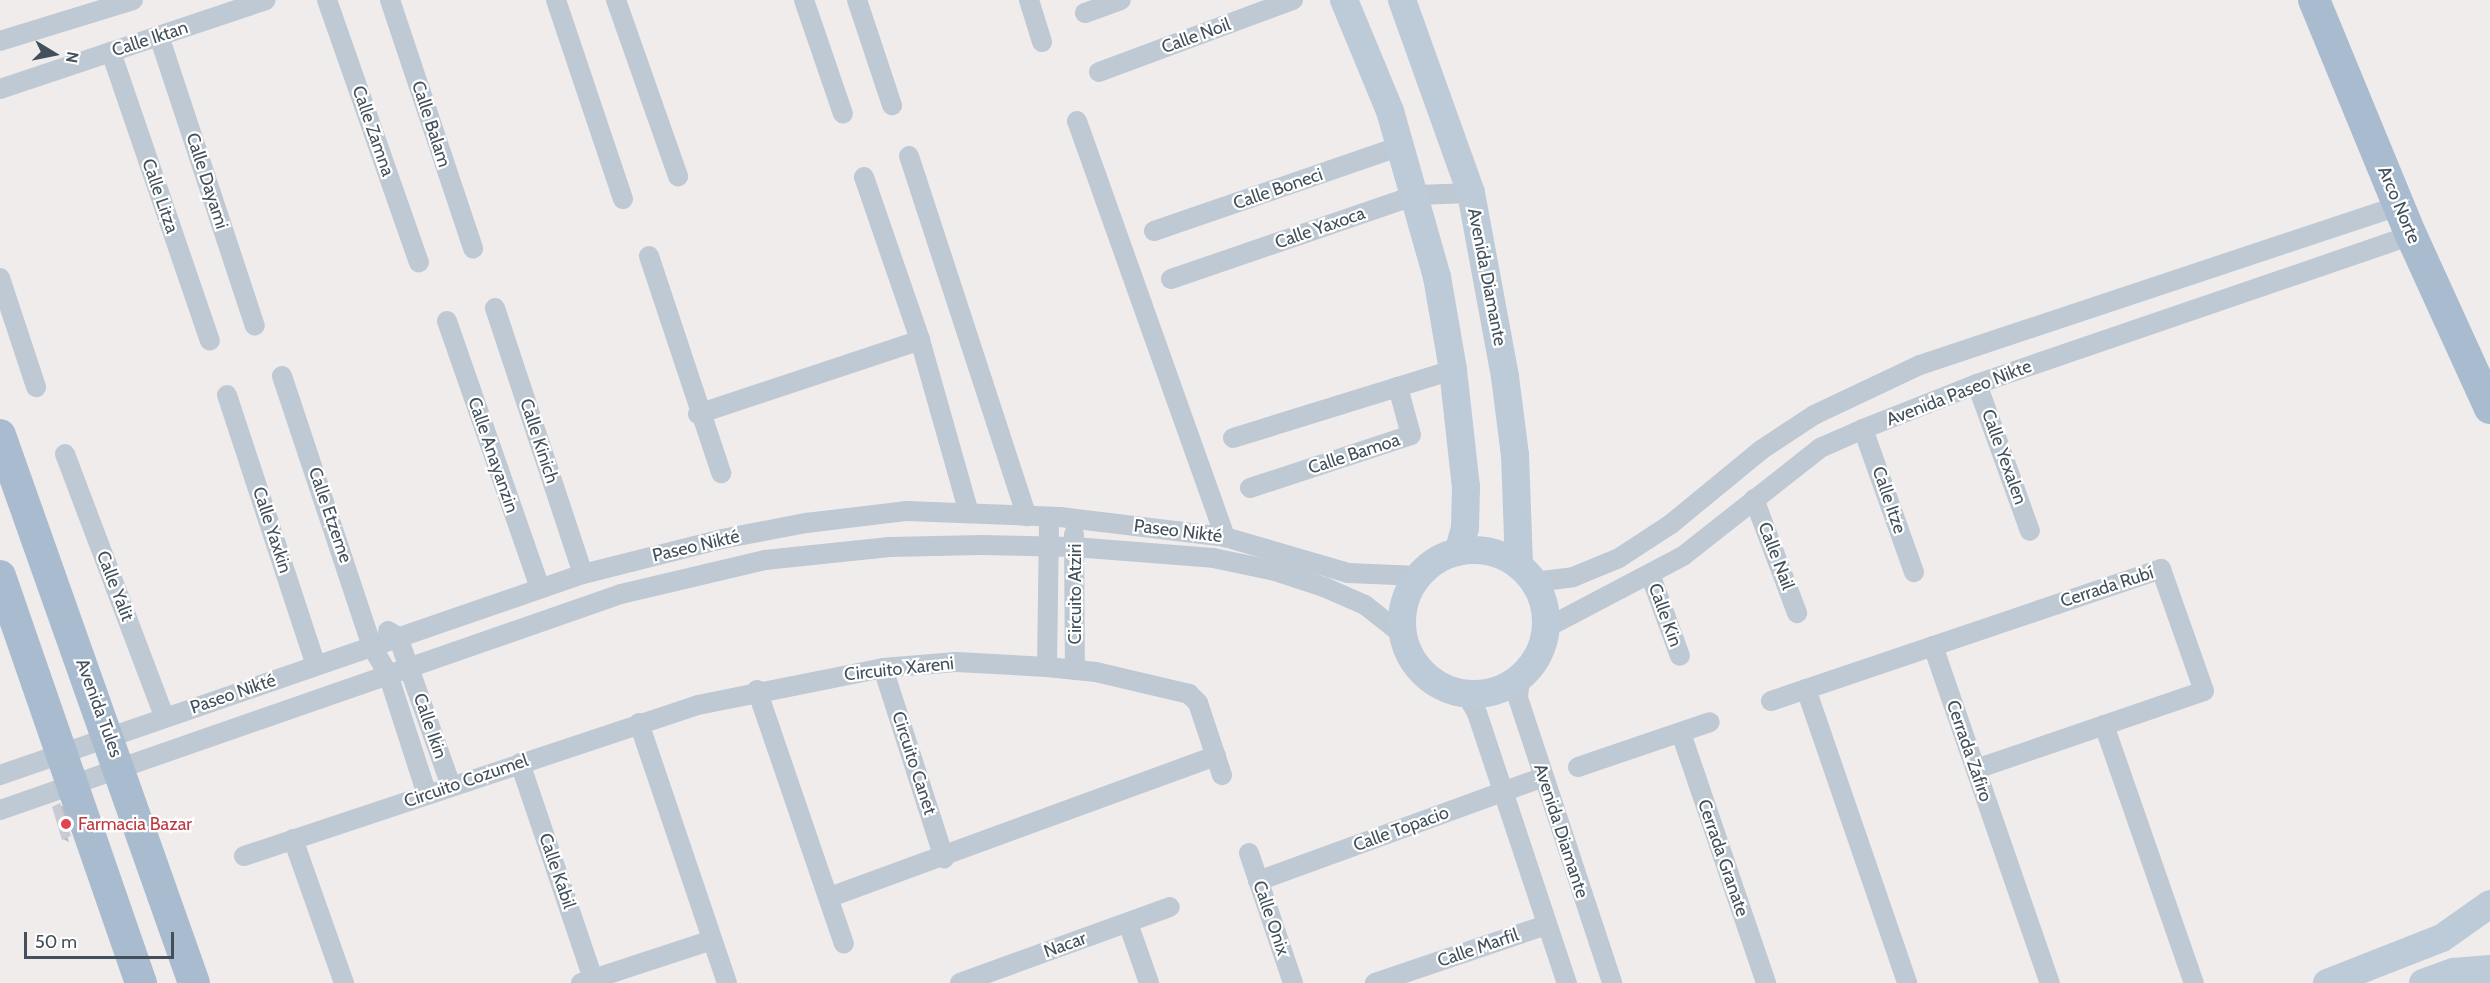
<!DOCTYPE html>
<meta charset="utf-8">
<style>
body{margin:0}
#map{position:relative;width:2490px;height:983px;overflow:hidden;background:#f0ecec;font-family:Cabin,sans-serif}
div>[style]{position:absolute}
.shadow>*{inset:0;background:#0003}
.building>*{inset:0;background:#c8cbd3}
.street>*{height:20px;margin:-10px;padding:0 10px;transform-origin:10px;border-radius:10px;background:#bec9d4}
.secondary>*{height:28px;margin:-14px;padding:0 14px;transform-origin:14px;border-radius:14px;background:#bdcad8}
.secondary>.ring{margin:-14px;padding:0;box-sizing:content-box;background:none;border:28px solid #bdcad8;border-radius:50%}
.primary>*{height:32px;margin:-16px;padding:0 16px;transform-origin:16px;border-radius:16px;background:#a9bccf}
.dots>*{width:16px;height:16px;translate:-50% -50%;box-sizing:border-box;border:3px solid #fff;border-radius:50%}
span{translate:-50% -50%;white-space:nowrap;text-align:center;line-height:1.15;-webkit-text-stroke:4.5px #fff;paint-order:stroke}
.street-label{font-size:18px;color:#43505b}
.health-label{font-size:18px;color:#be3a42}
.left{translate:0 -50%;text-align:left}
.north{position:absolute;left:24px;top:24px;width:60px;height:60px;-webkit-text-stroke:4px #fff;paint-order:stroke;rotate:100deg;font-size:16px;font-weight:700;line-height:24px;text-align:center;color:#43505b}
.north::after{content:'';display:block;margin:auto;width:21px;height:27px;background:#43505b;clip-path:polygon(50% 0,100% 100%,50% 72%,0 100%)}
.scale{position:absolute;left:24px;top:932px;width:150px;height:27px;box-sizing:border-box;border:3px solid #43505b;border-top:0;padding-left:8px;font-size:18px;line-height:21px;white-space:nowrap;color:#43505b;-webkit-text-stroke:4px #fff;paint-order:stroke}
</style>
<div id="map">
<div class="shadow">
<div style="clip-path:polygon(60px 805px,66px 808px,76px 840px,60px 808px,69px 842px,63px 839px,53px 808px)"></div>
</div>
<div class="building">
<div style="clip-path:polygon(60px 803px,71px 836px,62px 840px,52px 807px)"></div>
</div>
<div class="street">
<div style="left:327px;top:0;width:278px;rotate:70.7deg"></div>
<div style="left:390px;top:0;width:262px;rotate:71.5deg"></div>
<div style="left:556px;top:0;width:210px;rotate:71.4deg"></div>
<div style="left:616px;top:0;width:187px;rotate:70.6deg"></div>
<div style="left:804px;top:0;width:120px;rotate:71.1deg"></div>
<div style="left:857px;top:0;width:111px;rotate:71.6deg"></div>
<div style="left:1029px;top:0;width:44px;rotate:72.8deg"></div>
<div style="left:1085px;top:13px;width:38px;rotate:-20deg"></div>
<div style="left:159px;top:36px;width:305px;rotate:71.7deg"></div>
<div style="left:0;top:41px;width:139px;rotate:-17.1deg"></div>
<div style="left:111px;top:52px;width:305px;rotate:71.1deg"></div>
<div style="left:1099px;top:72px;width:207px;rotate:-20.4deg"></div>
<div style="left:0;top:89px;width:280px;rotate:-18.5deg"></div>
<div style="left:1077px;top:121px;width:442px;rotate:70.4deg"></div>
<div style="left:909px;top:156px;width:379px;rotate:71.9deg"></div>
<div style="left:864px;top:177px;width:172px;rotate:71deg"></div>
<div style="left:920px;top:340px;width:180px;rotate:74.2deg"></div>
<div style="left:1154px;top:231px;width:261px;rotate:-19deg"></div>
<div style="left:649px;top:256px;width:229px;rotate:71.6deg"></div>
<div style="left:0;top:278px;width:115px;rotate:71.7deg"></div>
<div style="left:1171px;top:279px;width:260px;rotate:-18.9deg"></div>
<div style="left:1417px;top:195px;width:54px;rotate:-2.1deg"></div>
<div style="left:495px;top:308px;width:280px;rotate:71.7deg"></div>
<div style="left:447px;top:321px;width:283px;rotate:70.8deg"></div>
<div style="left:282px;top:376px;width:286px;rotate:71.6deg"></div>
<div style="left:372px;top:647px;width:31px;rotate:59deg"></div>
<div style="left:388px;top:674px;width:127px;rotate:72.1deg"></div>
<div style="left:1977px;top:384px;width:156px;rotate:70.2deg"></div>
<div style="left:227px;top:395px;width:284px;rotate:71.8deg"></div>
<div style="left:698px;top:414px;width:234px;rotate:-18.4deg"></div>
<div style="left:1863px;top:429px;width:152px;rotate:70.4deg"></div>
<div style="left:1233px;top:438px;width:230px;rotate:-17.2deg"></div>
<div style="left:65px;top:454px;width:282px;rotate:69.3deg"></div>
<div style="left:1250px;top:488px;width:169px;rotate:-18.2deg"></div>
<div style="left:1411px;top:435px;width:50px;rotate:-105.2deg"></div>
<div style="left:1754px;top:499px;width:122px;rotate:69.3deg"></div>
<div style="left:1074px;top:534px;width:136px;rotate:89.6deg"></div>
<div style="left:1650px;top:574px;width:87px;rotate:69.9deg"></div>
<div style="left:1534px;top:582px;width:39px;rotate:-7deg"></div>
<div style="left:1573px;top:577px;width:50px;rotate:-22.4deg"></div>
<div style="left:1619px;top:558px;width:62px;rotate:-33.2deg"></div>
<div style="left:1671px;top:524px;width:117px;rotate:-39.4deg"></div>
<div style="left:1761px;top:450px;width:64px;rotate:-33.4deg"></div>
<div style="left:1814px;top:415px;width:117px;rotate:-25.3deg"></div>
<div style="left:1920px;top:365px;width:504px;rotate:-18.4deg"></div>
<div style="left:1546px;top:628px;width:155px;rotate:-27.7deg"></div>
<div style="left:1683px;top:556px;width:174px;rotate:-38.2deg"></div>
<div style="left:1820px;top:448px;width:47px;rotate:-23.8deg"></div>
<div style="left:1863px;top:429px;width:123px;rotate:-21.5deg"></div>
<div style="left:1977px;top:384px;width:459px;rotate:-18.9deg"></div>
<div style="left:388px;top:631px;width:12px;rotate:31deg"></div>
<div style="left:398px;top:637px;width:158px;rotate:70.4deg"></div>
<div style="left:1933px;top:646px;width:357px;rotate:70.9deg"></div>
<div style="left:1047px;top:667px;width:150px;rotate:-89.2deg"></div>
<div style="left:883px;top:668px;width:200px;rotate:72.2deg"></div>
<div style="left:1520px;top:678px;width:20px;rotate:96deg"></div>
<div style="left:1518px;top:698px;width:300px;rotate:71.7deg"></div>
<div style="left:1806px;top:689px;width:311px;rotate:71deg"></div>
<div style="left:757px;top:690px;width:268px;rotate:71.1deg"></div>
<div style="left:1466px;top:694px;width:22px;rotate:60deg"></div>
<div style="left:1477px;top:713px;width:285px;rotate:71.6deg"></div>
<div style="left:1771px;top:701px;width:412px;rotate:-18.7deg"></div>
<div style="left:2161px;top:569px;width:129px;rotate:70.6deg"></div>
<div style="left:2204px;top:691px;width:241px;rotate:161.1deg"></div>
<div style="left:639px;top:723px;width:274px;rotate:71.3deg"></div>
<div style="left:2104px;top:725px;width:273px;rotate:70.8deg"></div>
<div style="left:1681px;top:733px;width:264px;rotate:71.2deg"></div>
<div style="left:520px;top:763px;width:228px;rotate:71.3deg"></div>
<div style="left:1578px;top:767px;width:139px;rotate:-18.8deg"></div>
<div style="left:0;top:775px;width:617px;rotate:-19.02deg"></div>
<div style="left:583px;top:574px;width:143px;rotate:-14.1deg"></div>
<div style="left:722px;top:539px;width:86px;rotate:-10.8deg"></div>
<div style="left:806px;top:523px;width:102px;rotate:-6.8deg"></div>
<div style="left:907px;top:511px;width:153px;rotate:2.2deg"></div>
<div style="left:1060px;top:517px;width:166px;rotate:6.9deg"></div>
<div style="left:1225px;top:537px;width:128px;rotate:16.3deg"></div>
<div style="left:1348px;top:573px;width:71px;rotate:2.4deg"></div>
<div style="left:0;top:810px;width:657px;rotate:-19.18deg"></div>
<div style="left:621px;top:594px;width:148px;rotate:-13.3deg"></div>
<div style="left:765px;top:560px;width:125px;rotate:-6deg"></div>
<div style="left:889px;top:547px;width:93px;rotate:-1.2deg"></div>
<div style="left:982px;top:545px;width:92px;rotate:1.2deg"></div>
<div style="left:1074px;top:547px;width:139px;rotate:4.5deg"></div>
<div style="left:1213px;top:558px;width:63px;rotate:11.8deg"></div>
<div style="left:1275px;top:571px;width:52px;rotate:18.1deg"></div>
<div style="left:1324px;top:587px;width:45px;rotate:23.7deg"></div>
<div style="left:1365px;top:605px;width:48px;rotate:38.3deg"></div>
<div style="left:293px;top:839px;width:153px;rotate:70.5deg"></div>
<div style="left:1249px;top:853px;width:137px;rotate:71.3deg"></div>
<div style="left:244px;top:856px;width:478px;rotate:-18.4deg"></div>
<div style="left:698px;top:705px;width:189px;rotate:-11.3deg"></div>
<div style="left:883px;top:668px;width:73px;rotate:-4.7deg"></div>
<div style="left:956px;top:662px;width:91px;rotate:3.1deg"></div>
<div style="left:1047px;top:667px;width:49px;rotate:5.8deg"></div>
<div style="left:1096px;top:672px;width:96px;rotate:13.3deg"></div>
<div style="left:1189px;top:694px;width:13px;rotate:45deg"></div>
<div style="left:1198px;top:703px;width:76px;rotate:71.6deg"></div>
<div style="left:1258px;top:881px;width:303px;rotate:-20deg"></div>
<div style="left:830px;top:897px;width:411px;rotate:-20.1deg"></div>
<div style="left:1128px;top:923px;width:64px;rotate:70.7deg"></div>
<div style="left:581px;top:983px;width:138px;rotate:-18.2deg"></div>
<div style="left:960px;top:983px;width:223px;rotate:-19.9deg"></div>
<div style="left:1375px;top:983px;width:181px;rotate:-18.7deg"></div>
</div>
<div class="secondary">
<div style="left:1344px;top:0;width:120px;rotate:67.5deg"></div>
<div style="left:1390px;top:111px;width:173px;rotate:74.2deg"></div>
<div style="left:1437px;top:277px;width:94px;rotate:80.2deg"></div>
<div style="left:1453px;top:370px;width:118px;rotate:83.7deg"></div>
<div style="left:1466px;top:487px;width:41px;rotate:91.4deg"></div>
<div style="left:1465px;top:528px;width:25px;rotate:106deg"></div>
<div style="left:1402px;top:0;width:205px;rotate:70.3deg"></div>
<div style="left:1471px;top:193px;width:187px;rotate:79.5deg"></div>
<div style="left:1505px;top:377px;width:79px;rotate:82.7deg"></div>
<div style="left:1515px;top:455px;width:111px;rotate:87.9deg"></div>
<div class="ring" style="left:1402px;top:550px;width:116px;height:116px"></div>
<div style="left:2327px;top:983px;width:123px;rotate:-21.4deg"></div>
<div style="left:2442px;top:938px;width:59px;rotate:-35.3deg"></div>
<div style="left:2423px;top:983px;width:33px;rotate:-20deg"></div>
<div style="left:2454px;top:972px;width:36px;rotate:-5deg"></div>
</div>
<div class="primary">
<div style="left:2314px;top:0;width:254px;rotate:67.6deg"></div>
<div style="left:2411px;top:235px;width:190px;rotate:65.5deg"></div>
<div style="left:0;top:435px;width:581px;rotate:70.51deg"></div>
<div style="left:0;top:576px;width:431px;rotate:70.9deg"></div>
</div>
<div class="dots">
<div style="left:66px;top:824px;background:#e0444e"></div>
</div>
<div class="street-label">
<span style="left:1196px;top:36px;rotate:-20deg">Calle Noil</span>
<span style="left:150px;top:39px;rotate:-18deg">Calle Iktan</span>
<span style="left:431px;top:124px;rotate:72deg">Calle Balam</span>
<span style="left:373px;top:131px;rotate:71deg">Calle Zamna</span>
<span style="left:207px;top:181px;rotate:72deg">Calle Dayami</span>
<span style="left:1278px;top:189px;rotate:-19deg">Calle Boneci</span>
<span style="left:160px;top:196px;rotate:71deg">Calle Litza</span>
<span style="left:2399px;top:205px;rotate:67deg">Arco Norte</span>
<span style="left:1320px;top:228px;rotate:-19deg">Calle Yaxoca</span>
<span style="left:1487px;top:277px;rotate:79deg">Avenida Diamante</span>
<span style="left:1959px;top:393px;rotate:-21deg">Avenida Paseo Nikte</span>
<span style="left:539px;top:441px;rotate:72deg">Calle Kinich</span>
<span style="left:1354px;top:454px;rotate:-18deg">Calle Bamoa</span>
<span style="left:493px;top:455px;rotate:71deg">Calle Anayanzin</span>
<span style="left:2004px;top:457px;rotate:70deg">Calle Yexalen</span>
<span style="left:1889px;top:500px;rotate:71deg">Calle Itze</span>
<span style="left:330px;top:515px;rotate:71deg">Calle Etzeme</span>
<span style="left:272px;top:530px;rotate:72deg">Calle Yaxkin</span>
<span style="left:1178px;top:531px;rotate:7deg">Paseo Nikté</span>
<span style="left:696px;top:546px;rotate:-13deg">Paseo Nikté</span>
<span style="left:1776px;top:556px;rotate:69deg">Calle Nail</span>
<span style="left:115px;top:586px;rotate:69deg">Calle Yalit</span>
<span style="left:2107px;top:587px;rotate:-18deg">Cerrada Rubí</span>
<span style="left:1075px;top:594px;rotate:-90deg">Circuito Atziri</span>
<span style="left:1665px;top:615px;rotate:70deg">Calle Kin</span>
<span style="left:899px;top:669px;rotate:-6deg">Circuito Xareni</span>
<span style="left:233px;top:694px;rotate:-19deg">Paseo Nikté</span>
<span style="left:99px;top:708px;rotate:70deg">Avenida Tules</span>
<span style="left:430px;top:726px;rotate:71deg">Calle Ikin</span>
<span style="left:1969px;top:751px;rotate:71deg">Cerrada Zafiro</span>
<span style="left:914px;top:763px;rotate:72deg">Circuito Canet</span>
<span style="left:466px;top:781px;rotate:-19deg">Circuito Cozumel</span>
<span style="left:1401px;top:829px;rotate:-20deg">Calle Topacio</span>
<span style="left:1561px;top:831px;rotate:72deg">Avenida Diamante</span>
<span style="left:1723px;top:858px;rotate:71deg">Cerrada Granate</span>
<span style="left:557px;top:871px;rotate:71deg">Calle Kabil</span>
<span style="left:1271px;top:918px;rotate:71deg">Calle Onix</span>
<span style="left:1065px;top:945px;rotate:-20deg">Nacar</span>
<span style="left:1478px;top:948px;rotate:-19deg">Calle Marfil</span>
</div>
<div class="health-label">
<span class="left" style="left:78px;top:824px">Farmacia Bazar</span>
</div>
<div class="north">N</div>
<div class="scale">50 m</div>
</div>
